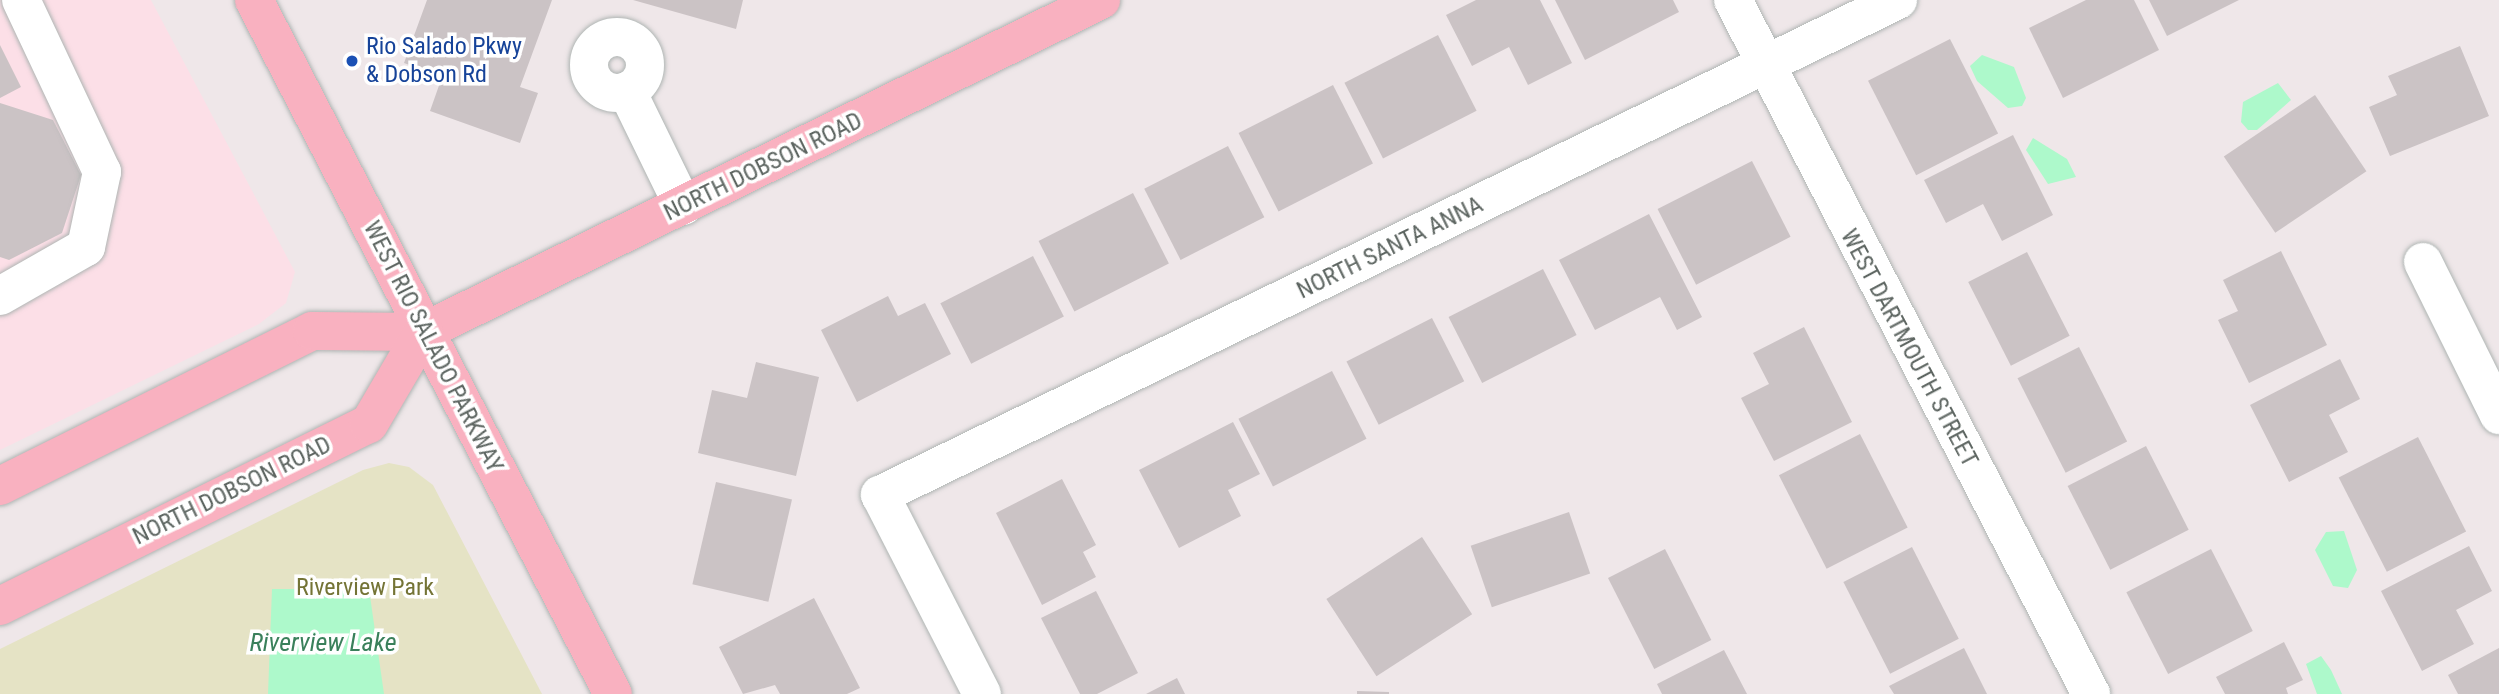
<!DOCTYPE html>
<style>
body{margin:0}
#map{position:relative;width:2499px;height:694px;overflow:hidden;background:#efe7e9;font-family:"Roboto Condensed",sans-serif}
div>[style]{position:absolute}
.commercial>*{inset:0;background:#fcdfe7}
.green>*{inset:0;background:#e5e3c5}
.water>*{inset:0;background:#adf9cb}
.building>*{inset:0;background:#cbc3c5;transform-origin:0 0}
.roads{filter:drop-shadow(0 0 2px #afb5b3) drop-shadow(0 0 2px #afb5b3)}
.minor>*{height:38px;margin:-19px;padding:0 19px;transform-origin:19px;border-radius:19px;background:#fff}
.minor>.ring{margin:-19px;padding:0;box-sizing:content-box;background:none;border:38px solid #fff;border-radius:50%}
.major>*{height:38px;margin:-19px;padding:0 19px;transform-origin:19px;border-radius:19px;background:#f9b1c0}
.dots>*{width:19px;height:19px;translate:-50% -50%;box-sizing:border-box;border:4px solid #fff;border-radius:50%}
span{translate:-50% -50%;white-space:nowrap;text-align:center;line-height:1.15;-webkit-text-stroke:7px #fff;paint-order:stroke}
.transit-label{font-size:24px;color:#164399}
.left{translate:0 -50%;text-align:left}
.street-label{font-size:24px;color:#5e6662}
.park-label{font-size:24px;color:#747436}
.water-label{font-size:26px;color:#3a805b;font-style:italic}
</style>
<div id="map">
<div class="commercial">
<div style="clip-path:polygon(0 0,151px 0,295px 272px,286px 303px,259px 324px,0 450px)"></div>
</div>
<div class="green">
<div style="clip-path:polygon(389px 463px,409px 467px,433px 485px,542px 694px,0 694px,0 649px,363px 470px)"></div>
</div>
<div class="water">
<div style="clip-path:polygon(1982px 55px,2014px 67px,2026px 98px,2022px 106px,2008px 108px,1977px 81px,1970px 66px)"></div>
<div style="clip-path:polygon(2278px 83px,2291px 100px,2257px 130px,2248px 130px,2241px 122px,2243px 102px)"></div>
<div style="clip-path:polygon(2033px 138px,2067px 159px,2076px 177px,2048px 184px,2026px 150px)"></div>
<div style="clip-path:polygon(2344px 531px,2357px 570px,2348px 588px,2333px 586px,2315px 550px,2326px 532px)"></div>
<div style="clip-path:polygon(272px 589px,369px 589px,384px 694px,268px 694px)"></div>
<div style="clip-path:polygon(2321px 656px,2331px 670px,2342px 694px,2317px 694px,2306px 664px)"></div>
</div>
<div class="building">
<div style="clip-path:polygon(427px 0,552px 0,520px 87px,538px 93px,520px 143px,430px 111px,442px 77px,404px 63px)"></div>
<div style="clip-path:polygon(633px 0,743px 0,736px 29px)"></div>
<div style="clip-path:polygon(1476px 0,1540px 0,1572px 63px,1528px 85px,1509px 47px,1472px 66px,1446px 15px)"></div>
<div style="clip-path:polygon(1555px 0,1673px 0,1679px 12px,1585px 60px)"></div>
<div style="clip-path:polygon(2086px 0,2134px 0,2159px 50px,2063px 98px,2029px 28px)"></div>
<div style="clip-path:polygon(2149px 0,2239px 0,2167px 36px)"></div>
<div style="left:1438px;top:35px;width:85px;height:105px;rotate:63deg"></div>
<div style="left:1950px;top:39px;width:106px;height:92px;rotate:63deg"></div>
<div style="clip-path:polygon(0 45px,21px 87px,0 98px)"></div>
<div style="clip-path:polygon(2460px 46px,2489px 116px,2390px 156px,2369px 107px,2397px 95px,2388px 76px)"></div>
<div style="left:1333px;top:85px;width:88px;height:106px;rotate:63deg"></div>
<div style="left:2315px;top:95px;width:92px;height:110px;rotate:56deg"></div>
<div style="clip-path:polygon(0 103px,53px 120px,81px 175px,62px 233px,9px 260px,0 257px)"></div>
<div style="clip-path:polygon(2013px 135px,2053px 215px,2002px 241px,1983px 204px,1946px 223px,1924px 180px)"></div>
<div style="left:1228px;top:146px;width:80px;height:94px;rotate:63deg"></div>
<div style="left:1752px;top:161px;width:85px;height:106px;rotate:63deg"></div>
<div style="left:1133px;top:193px;width:79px;height:106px;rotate:63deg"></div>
<div style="clip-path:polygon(1649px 214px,1702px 317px,1677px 330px,1660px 297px,1595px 330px,1559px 260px)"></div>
<div style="clip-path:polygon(2281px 251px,2327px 345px,2249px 383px,2218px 320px,2238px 311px,2223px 280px)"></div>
<div style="left:2027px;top:252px;width:94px;height:66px;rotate:63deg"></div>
<div style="left:1033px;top:256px;width:68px;height:104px;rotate:63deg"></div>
<div style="left:1543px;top:269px;width:74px;height:106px;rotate:63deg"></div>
<div style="clip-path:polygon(888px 296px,898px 316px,925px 303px,951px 354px,857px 402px,821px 330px)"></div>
<div style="left:1432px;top:318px;width:71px;height:96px;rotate:63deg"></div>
<div style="clip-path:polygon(1804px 327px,1852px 422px,1774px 461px,1741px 398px,1769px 384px,1753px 353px)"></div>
<div style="left:2079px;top:347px;width:106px;height:69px;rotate:63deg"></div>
<div style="clip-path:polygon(2340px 359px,2360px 399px,2329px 415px,2348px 452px,2289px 482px,2250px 405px)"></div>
<div style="clip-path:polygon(756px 362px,819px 377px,796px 476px,698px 453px,712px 390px,747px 398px)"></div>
<div style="left:1332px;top:371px;width:76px;height:105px;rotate:63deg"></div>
<div style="clip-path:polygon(1233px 422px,1260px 474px,1228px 490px,1241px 516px,1179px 548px,1139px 470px)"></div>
<div style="left:1860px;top:434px;width:105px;height:91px;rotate:63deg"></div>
<div style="left:2418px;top:437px;width:106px;height:89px;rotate:63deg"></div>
<div style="left:2146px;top:446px;width:94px;height:88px;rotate:63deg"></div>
<div style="clip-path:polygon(1062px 479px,1096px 545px,1083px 552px,1096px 577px,1042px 605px,996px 513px)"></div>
<div style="left:716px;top:482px;width:78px;height:105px;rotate:13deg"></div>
<div style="left:1569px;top:512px;width:65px;height:104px;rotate:71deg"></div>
<div style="left:1422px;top:537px;width:92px;height:114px;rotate:57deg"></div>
<div style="clip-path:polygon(2469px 546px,2492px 591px,2456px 610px,2474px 644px,2422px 671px,2381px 591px)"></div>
<div style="left:1912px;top:547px;width:103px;height:77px;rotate:63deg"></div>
<div style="left:1665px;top:549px;width:102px;height:64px;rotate:63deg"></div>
<div style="left:2211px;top:549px;width:92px;height:95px;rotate:63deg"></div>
<div style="clip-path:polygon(1096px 591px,1138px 673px,1097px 694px,1080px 694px,1041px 618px)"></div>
<div style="clip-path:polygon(814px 598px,860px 688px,847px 694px,780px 694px,775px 685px,743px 694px,719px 647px)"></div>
<div style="clip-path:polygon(2284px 642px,2303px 680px,2286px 688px,2288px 694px,2225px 694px,2216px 677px)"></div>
<div style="clip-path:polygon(1964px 648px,1987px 694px,1894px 694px,1889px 686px)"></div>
<div style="clip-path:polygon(2499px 648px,2499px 694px,2458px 694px,2448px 675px)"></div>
<div style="clip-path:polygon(1724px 650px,1747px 694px,1662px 694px,1657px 684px)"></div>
<div style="clip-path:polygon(1177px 678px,1185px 694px,1146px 694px)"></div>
<div style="clip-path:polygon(1357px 691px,1389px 692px,1389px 694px,1357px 694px)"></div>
</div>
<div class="roads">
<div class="minor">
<div style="left:1733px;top:0;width:781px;rotate:62.71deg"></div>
<div class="ring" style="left:589px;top:37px;width:18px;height:18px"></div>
<div style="left:627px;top:91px;width:128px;rotate:64deg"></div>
<div style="left:2423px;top:262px;width:171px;rotate:63.6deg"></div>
<div style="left:0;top:296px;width:99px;rotate:-29.7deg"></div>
<div style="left:86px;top:247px;width:77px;rotate:-78deg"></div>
<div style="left:102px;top:172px;width:190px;rotate:-115.2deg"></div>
<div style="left:982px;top:694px;width:224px;rotate:-117.1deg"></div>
<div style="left:880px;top:495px;width:1132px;rotate:-25.93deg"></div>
</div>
<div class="major">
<div style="left:254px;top:0;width:781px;rotate:62.65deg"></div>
<div style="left:0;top:486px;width:348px;rotate:-26.4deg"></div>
<div style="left:312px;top:331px;width:111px;rotate:0.5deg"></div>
<div style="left:423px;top:332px;width:755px;rotate:-26.09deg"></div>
<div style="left:0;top:606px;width:411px;rotate:-26.3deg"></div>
<div style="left:369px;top:424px;width:107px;rotate:-59.6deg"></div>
</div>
</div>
<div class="dots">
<div style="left:352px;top:61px;background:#1a4fb4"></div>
</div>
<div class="transit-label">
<span class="left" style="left:366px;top:61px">Rio Salado Pkwy<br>&amp; Dobson Rd</span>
</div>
<div class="street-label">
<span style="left:763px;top:167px;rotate:-26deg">NORTH DOBSON ROAD</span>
<span style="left:1390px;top:248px;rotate:-26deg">NORTH SANTA ANNA</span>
<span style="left:433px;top:347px;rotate:63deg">WEST RIO SALADO PARKWAY</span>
<span style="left:1909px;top:348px;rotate:62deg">WEST DARTMOUTH STREET</span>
<span style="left:232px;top:491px;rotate:-26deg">NORTH DOBSON ROAD</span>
</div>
<div class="park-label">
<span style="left:365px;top:588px">Riverview Park</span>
</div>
<div class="water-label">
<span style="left:323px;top:643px">Riverview Lake</span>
</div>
</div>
